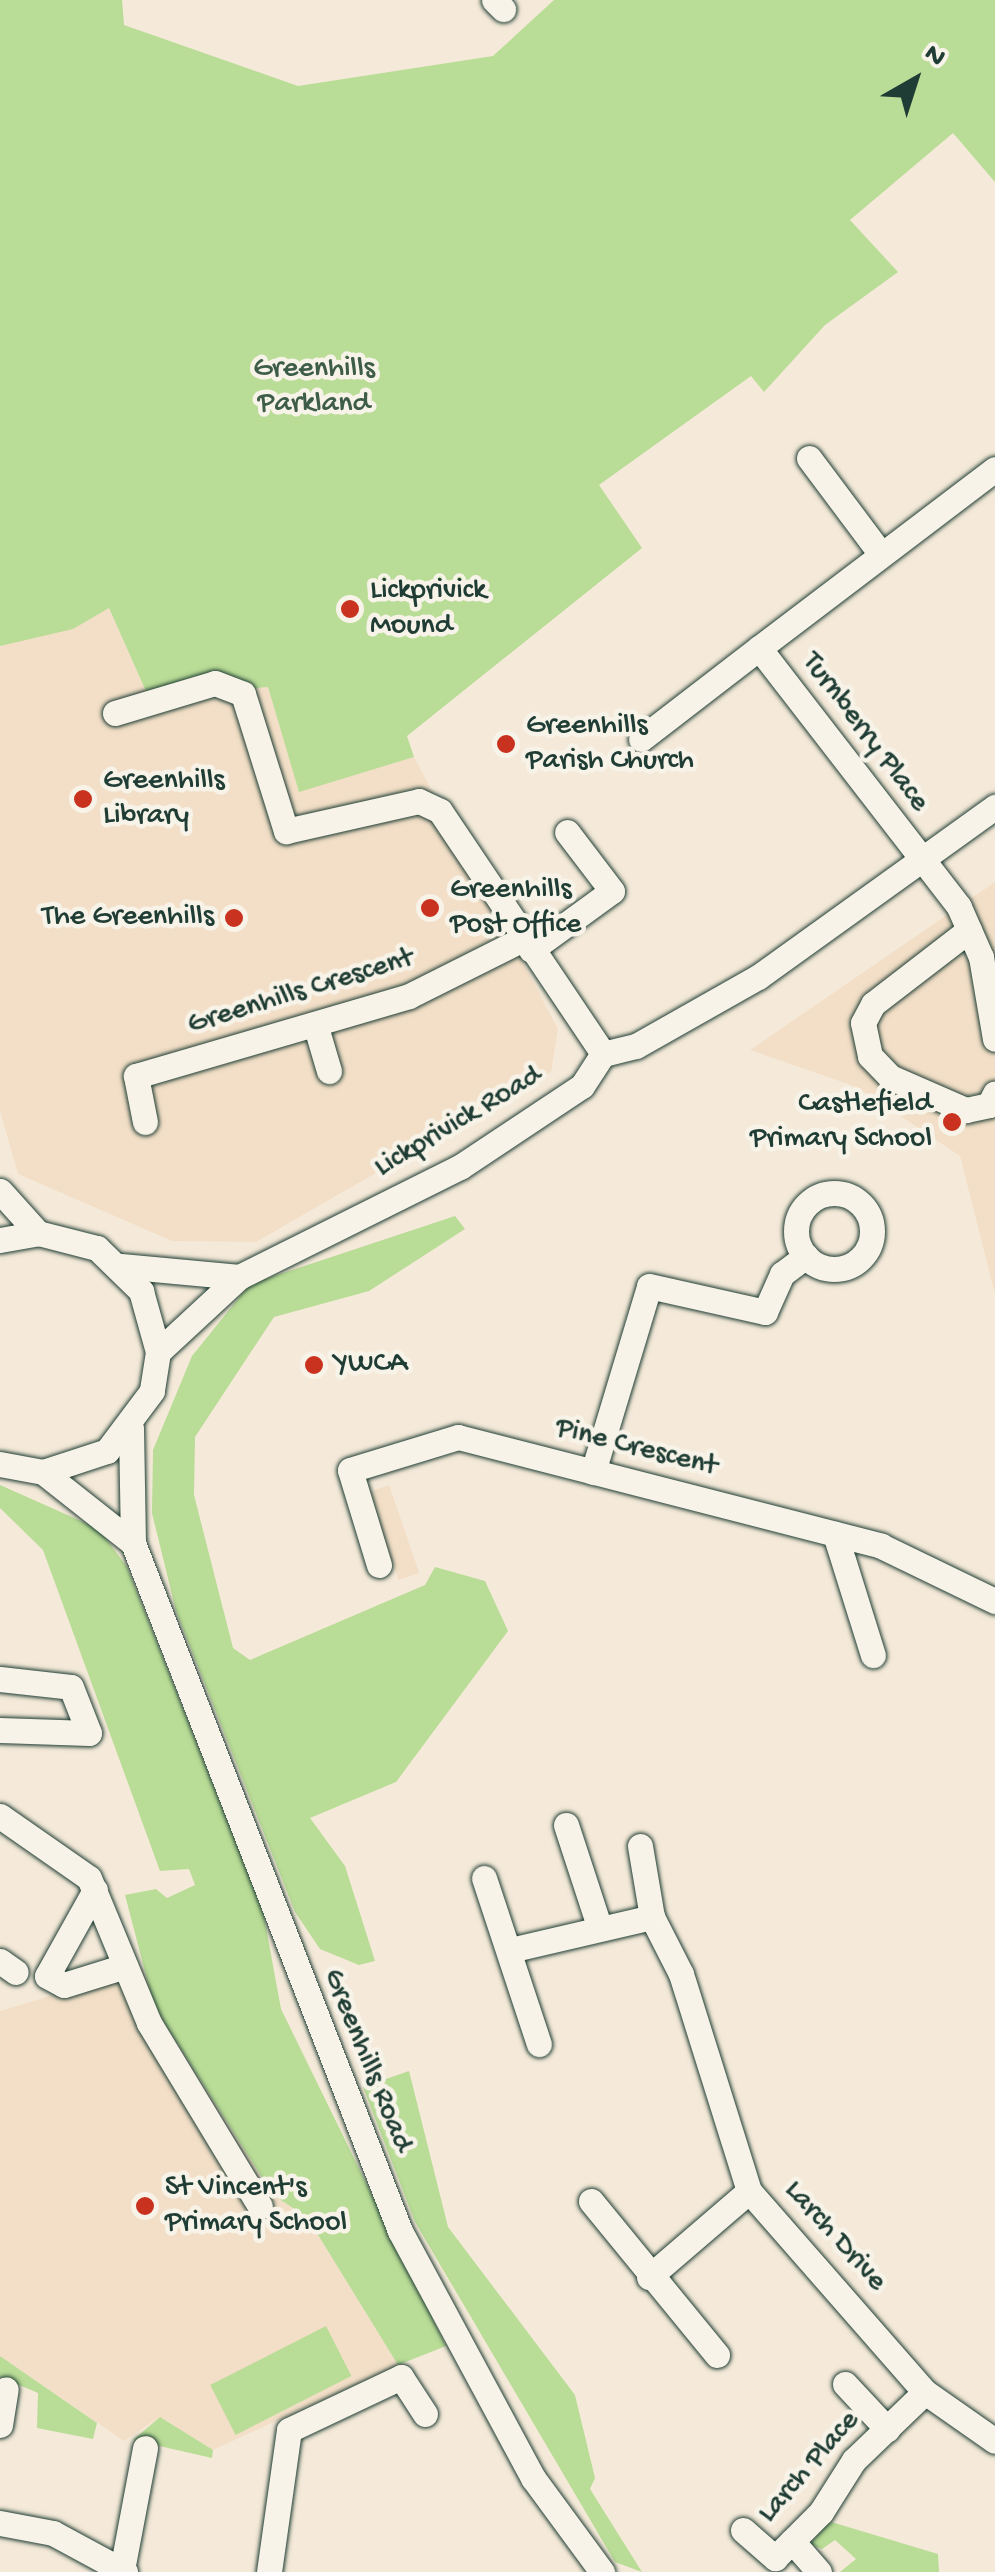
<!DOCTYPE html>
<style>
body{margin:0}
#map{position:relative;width:995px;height:2572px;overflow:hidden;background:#f5ead9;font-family:"Gochi Hand",sans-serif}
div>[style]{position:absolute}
.built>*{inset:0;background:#f3dfc7;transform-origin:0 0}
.green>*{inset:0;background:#b9dc96;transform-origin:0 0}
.roads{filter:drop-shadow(0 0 2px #1f3d34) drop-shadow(0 0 2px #1f3d34)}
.minor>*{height:25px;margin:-12.5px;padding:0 12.5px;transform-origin:12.5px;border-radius:12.5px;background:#f7f3e8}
.minor>.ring{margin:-12.5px;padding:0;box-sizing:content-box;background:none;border:25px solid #f7f3e8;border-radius:50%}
.dots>*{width:28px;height:28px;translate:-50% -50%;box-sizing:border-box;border:5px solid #f7f3e8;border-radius:50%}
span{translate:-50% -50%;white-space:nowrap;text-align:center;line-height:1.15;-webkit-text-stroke:9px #f7f3e8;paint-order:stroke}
.park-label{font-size:30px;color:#3e5d48}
.poi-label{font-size:30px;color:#1f3d34}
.left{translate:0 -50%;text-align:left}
.right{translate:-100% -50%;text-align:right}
.street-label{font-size:30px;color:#1f3d34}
.north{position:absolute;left:865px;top:30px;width:100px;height:100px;-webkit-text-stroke:8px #f7f3e8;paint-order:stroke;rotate:39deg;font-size:28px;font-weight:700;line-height:40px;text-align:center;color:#1f3d34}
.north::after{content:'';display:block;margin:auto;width:35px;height:45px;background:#1f3d34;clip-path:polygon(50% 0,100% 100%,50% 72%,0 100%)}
</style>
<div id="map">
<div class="built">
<div style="clip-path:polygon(109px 608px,149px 698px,268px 687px,299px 791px,414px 757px,558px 1029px,551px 1072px,256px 1242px,172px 1241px,18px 1174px,0 1111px,0 646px)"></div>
<div style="clip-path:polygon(995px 882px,995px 1294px,960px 1156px,857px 1087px,750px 1050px)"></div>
<div style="left:389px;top:1485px;width:93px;height:22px;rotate:71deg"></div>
<div style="clip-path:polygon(143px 1968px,159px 2015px,273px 2195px,307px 2217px,398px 2365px,213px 2450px,160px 2417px,124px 2441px,0 2356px,0 2011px)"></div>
</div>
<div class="green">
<div style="clip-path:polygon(0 0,122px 0,124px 25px,298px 86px,493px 56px,554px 0,995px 0,995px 182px,953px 133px,850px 220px,898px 272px,825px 325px,764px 392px,751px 376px,599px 485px,642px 548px,407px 736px,414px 757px,299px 792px,268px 687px,149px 698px,109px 608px,73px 629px,0 646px)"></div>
<div style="clip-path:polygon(455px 1216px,465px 1229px,369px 1291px,274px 1317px,195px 1437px,194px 1495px,233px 1648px,250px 1660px,425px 1585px,435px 1567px,485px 1581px,508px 1631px,396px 1782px,310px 1818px,345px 1866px,375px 1961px,359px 1965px,320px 1949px,295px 1912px,176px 1611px,152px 1513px,153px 1450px,192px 1356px,250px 1284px)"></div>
<div style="clip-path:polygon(0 1485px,99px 1529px,127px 1567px,263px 1911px,281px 2009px,446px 2346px,398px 2365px,307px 2217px,273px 2195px,154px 2006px,125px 1895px,156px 1889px,167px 1898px,195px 1885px,189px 1869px,160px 1871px,43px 1550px,0 1508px)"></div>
<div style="clip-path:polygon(409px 2071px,448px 2227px,575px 2395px,595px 2478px,590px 2489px,642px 2572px,615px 2562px,415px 2222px,363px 2087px)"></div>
<div style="left:326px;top:2326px;width:56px;height:130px;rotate:63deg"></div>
<div style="clip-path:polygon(0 2356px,97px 2423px,93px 2439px,37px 2428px,38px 2393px,0 2377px)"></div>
<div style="clip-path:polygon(160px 2417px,213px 2450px,212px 2458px,133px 2440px)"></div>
<div style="clip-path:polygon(828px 2521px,938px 2554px,939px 2572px,840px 2572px,856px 2559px,835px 2540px,822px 2549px,811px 2544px)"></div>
</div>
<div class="roads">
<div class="minor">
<div style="left:494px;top:0;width:13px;rotate:45deg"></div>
<div style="left:809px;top:458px;width:119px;rotate:53.2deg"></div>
<div style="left:995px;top:469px;width:296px;rotate:142.8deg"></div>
<div style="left:759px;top:648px;width:327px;rotate:52.3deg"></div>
<div style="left:959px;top:907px;width:55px;rotate:66.3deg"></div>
<div style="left:981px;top:957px;width:83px;rotate:80.3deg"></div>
<div style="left:115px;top:713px;width:104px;rotate:-16.7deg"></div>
<div style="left:215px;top:683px;width:30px;rotate:21deg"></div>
<div style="left:243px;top:694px;width:144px;rotate:72.6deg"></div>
<div style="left:286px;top:831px;width:136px;rotate:-12.7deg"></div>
<div style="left:419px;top:801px;width:23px;rotate:25deg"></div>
<div style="left:440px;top:811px;width:293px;rotate:56.1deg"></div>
<div style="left:641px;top:739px;width:149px;rotate:-37.6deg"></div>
<div style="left:969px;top:930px;width:121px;rotate:142.4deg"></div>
<div style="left:873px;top:1004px;width:21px;rotate:118deg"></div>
<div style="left:863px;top:1023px;width:34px;rotate:78deg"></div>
<div style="left:870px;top:1056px;width:29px;rotate:46deg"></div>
<div style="left:890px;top:1077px;width:83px;rotate:23.5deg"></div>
<div style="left:966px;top:1110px;width:24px;rotate:-12deg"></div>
<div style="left:989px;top:1105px;width:13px;rotate:-63deg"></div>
<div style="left:531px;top:950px;width:100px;rotate:-36.1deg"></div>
<div style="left:612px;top:891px;width:74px;rotate:-127.3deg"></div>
<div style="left:316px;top:1027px;width:46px;rotate:73.5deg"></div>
<div style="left:145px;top:1122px;width:47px;rotate:-101.1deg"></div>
<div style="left:136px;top:1076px;width:284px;rotate:-16.3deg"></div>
<div style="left:409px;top:996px;width:127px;rotate:-26.6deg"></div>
<div style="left:0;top:1191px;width:57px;rotate:47.9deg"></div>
<div class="ring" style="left:796px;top:1193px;width:51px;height:51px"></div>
<div style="left:0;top:1240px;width:39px;rotate:-10deg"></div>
<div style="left:38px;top:1233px;width:61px;rotate:14.3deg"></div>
<div style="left:97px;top:1248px;width:62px;rotate:44.3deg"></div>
<div style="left:141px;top:1291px;width:63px;rotate:74.4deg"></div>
<div style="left:158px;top:1352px;width:39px;rotate:99deg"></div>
<div style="left:152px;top:1391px;width:75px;rotate:126.9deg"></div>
<div style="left:107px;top:1451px;width:67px;rotate:161.8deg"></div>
<div style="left:43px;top:1472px;width:44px;rotate:-169.5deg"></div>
<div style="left:121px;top:1266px;width:119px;rotate:5.3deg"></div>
<div style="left:158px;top:1352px;width:110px;rotate:-42.8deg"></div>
<div style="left:239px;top:1277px;width:247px;rotate:-26.5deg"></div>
<div style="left:460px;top:1167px;width:146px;rotate:-33.6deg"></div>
<div style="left:582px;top:1086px;width:38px;rotate:-57deg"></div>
<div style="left:603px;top:1054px;width:34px;rotate:-14deg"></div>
<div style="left:636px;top:1046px;width:140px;rotate:-29.5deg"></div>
<div style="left:758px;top:977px;width:292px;rotate:-35.7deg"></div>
<div style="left:131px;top:1428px;width:115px;rotate:89deg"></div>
<div style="left:133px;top:1543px;width:738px;rotate:68.79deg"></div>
<div style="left:400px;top:2231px;width:281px;rotate:61.7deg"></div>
<div style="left:533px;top:2478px;width:117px;rotate:53.7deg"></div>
<div style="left:43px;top:1472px;width:115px;rotate:38.3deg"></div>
<div style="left:593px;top:1472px;width:194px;rotate:-73.2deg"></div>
<div style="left:649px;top:1286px;width:119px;rotate:12.6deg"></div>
<div style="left:765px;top:1312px;width:42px;rotate:-65.9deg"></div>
<div style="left:782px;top:1274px;width:30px;rotate:-37deg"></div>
<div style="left:835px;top:1534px;width:127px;rotate:72.6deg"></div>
<div style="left:379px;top:1565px;width:99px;rotate:-107deg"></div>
<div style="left:350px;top:1470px;width:113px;rotate:-17deg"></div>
<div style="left:458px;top:1437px;width:437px;rotate:14.4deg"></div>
<div style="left:881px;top:1546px;width:127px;rotate:25.8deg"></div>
<div style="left:0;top:1679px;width:71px;rotate:6.4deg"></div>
<div style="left:71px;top:1687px;width:49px;rotate:68.6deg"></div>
<div style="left:89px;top:1733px;width:89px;rotate:-178.1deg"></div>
<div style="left:0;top:1816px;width:108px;rotate:34.9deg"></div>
<div style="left:89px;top:1878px;width:157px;rotate:67.5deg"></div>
<div style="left:149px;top:2023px;width:214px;rotate:58.8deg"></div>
<div style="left:566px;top:1825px;width:103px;rotate:71.9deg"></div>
<div style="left:640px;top:1846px;width:72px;rotate:80.4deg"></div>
<div style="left:652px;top:1917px;width:64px;rotate:63deg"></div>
<div style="left:681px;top:1974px;width:227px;rotate:72.6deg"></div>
<div style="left:749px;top:2191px;width:267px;rotate:48.8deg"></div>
<div style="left:925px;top:2392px;width:85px;rotate:35deg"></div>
<div style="left:484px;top:1878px;width:175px;rotate:71.7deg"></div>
<div style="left:95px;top:1890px;width:98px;rotate:119.2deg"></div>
<div style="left:47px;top:1976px;width:19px;rotate:28deg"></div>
<div style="left:64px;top:1985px;width:64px;rotate:-17.3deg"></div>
<div style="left:510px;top:1950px;width:146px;rotate:-13.1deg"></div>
<div style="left:0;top:1961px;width:19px;rotate:35deg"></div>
<div style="left:591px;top:2201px;width:199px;rotate:50.7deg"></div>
<div style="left:649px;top:2277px;width:132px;rotate:-40.7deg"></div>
<div style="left:845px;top:2384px;width:62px;rotate:47deg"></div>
<div style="left:0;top:2425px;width:36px;rotate:-81deg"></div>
<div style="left:0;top:2523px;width:54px;rotate:10.7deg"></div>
<div style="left:53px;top:2533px;width:82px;rotate:28.4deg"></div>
<div style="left:743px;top:2530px;width:43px;rotate:41.2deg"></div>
<div style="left:775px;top:2558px;width:65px;rotate:-45deg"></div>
<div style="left:821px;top:2512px;width:62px;rotate:-57.6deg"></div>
<div style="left:854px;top:2460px;width:98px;rotate:-43.8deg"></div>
<div style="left:792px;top:2541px;width:41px;rotate:48.9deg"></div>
<div style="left:122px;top:2570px;width:124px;rotate:-79.3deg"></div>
<div style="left:269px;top:2572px;width:143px;rotate:-82deg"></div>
<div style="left:289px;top:2430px;width:124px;rotate:-25.3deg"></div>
<div style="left:401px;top:2377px;width:44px;rotate:57deg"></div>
</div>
</div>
<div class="dots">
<div style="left:350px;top:609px;background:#c8321e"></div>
<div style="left:506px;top:744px;background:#c8321e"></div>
<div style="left:83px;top:799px;background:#c8321e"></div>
<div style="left:430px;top:908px;background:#c8321e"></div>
<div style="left:234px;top:918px;background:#c8321e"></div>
<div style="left:952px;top:1122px;background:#c8321e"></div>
<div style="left:314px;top:1365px;background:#c8321e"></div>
<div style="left:145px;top:2206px;background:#c8321e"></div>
</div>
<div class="park-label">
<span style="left:314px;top:387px">Greenhills<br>Parkland</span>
</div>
<div class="poi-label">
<span class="left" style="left:370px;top:609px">Lickprivick<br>Mound</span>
<span class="left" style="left:526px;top:744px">Greenhills<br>Parish Church</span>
<span class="left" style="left:103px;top:799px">Greenhills<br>Library</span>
<span class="left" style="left:450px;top:908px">Greenhills<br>Post Office</span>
<span class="right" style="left:214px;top:918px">The Greenhills</span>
<span class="right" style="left:932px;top:1122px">Castlefield<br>Primary School</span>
<span class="left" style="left:334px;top:1365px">YWCA</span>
<span class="left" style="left:165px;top:2206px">St Vincent's<br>Primary School</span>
</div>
<div class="street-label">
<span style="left:864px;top:733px;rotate:53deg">Turnberry Place</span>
<span style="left:301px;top:993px;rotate:-17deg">Greenhills Crescent</span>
<span style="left:459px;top:1123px;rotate:-31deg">Lickprivick Road</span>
<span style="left:636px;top:1449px;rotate:14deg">Pine Crescent</span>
<span style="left:366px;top:2061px;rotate:68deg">Greenhills Road</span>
<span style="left:834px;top:2237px;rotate:48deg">Larch Drive</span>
<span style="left:810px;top:2468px;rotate:-49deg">Larch Place</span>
</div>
<div class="north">N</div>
</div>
